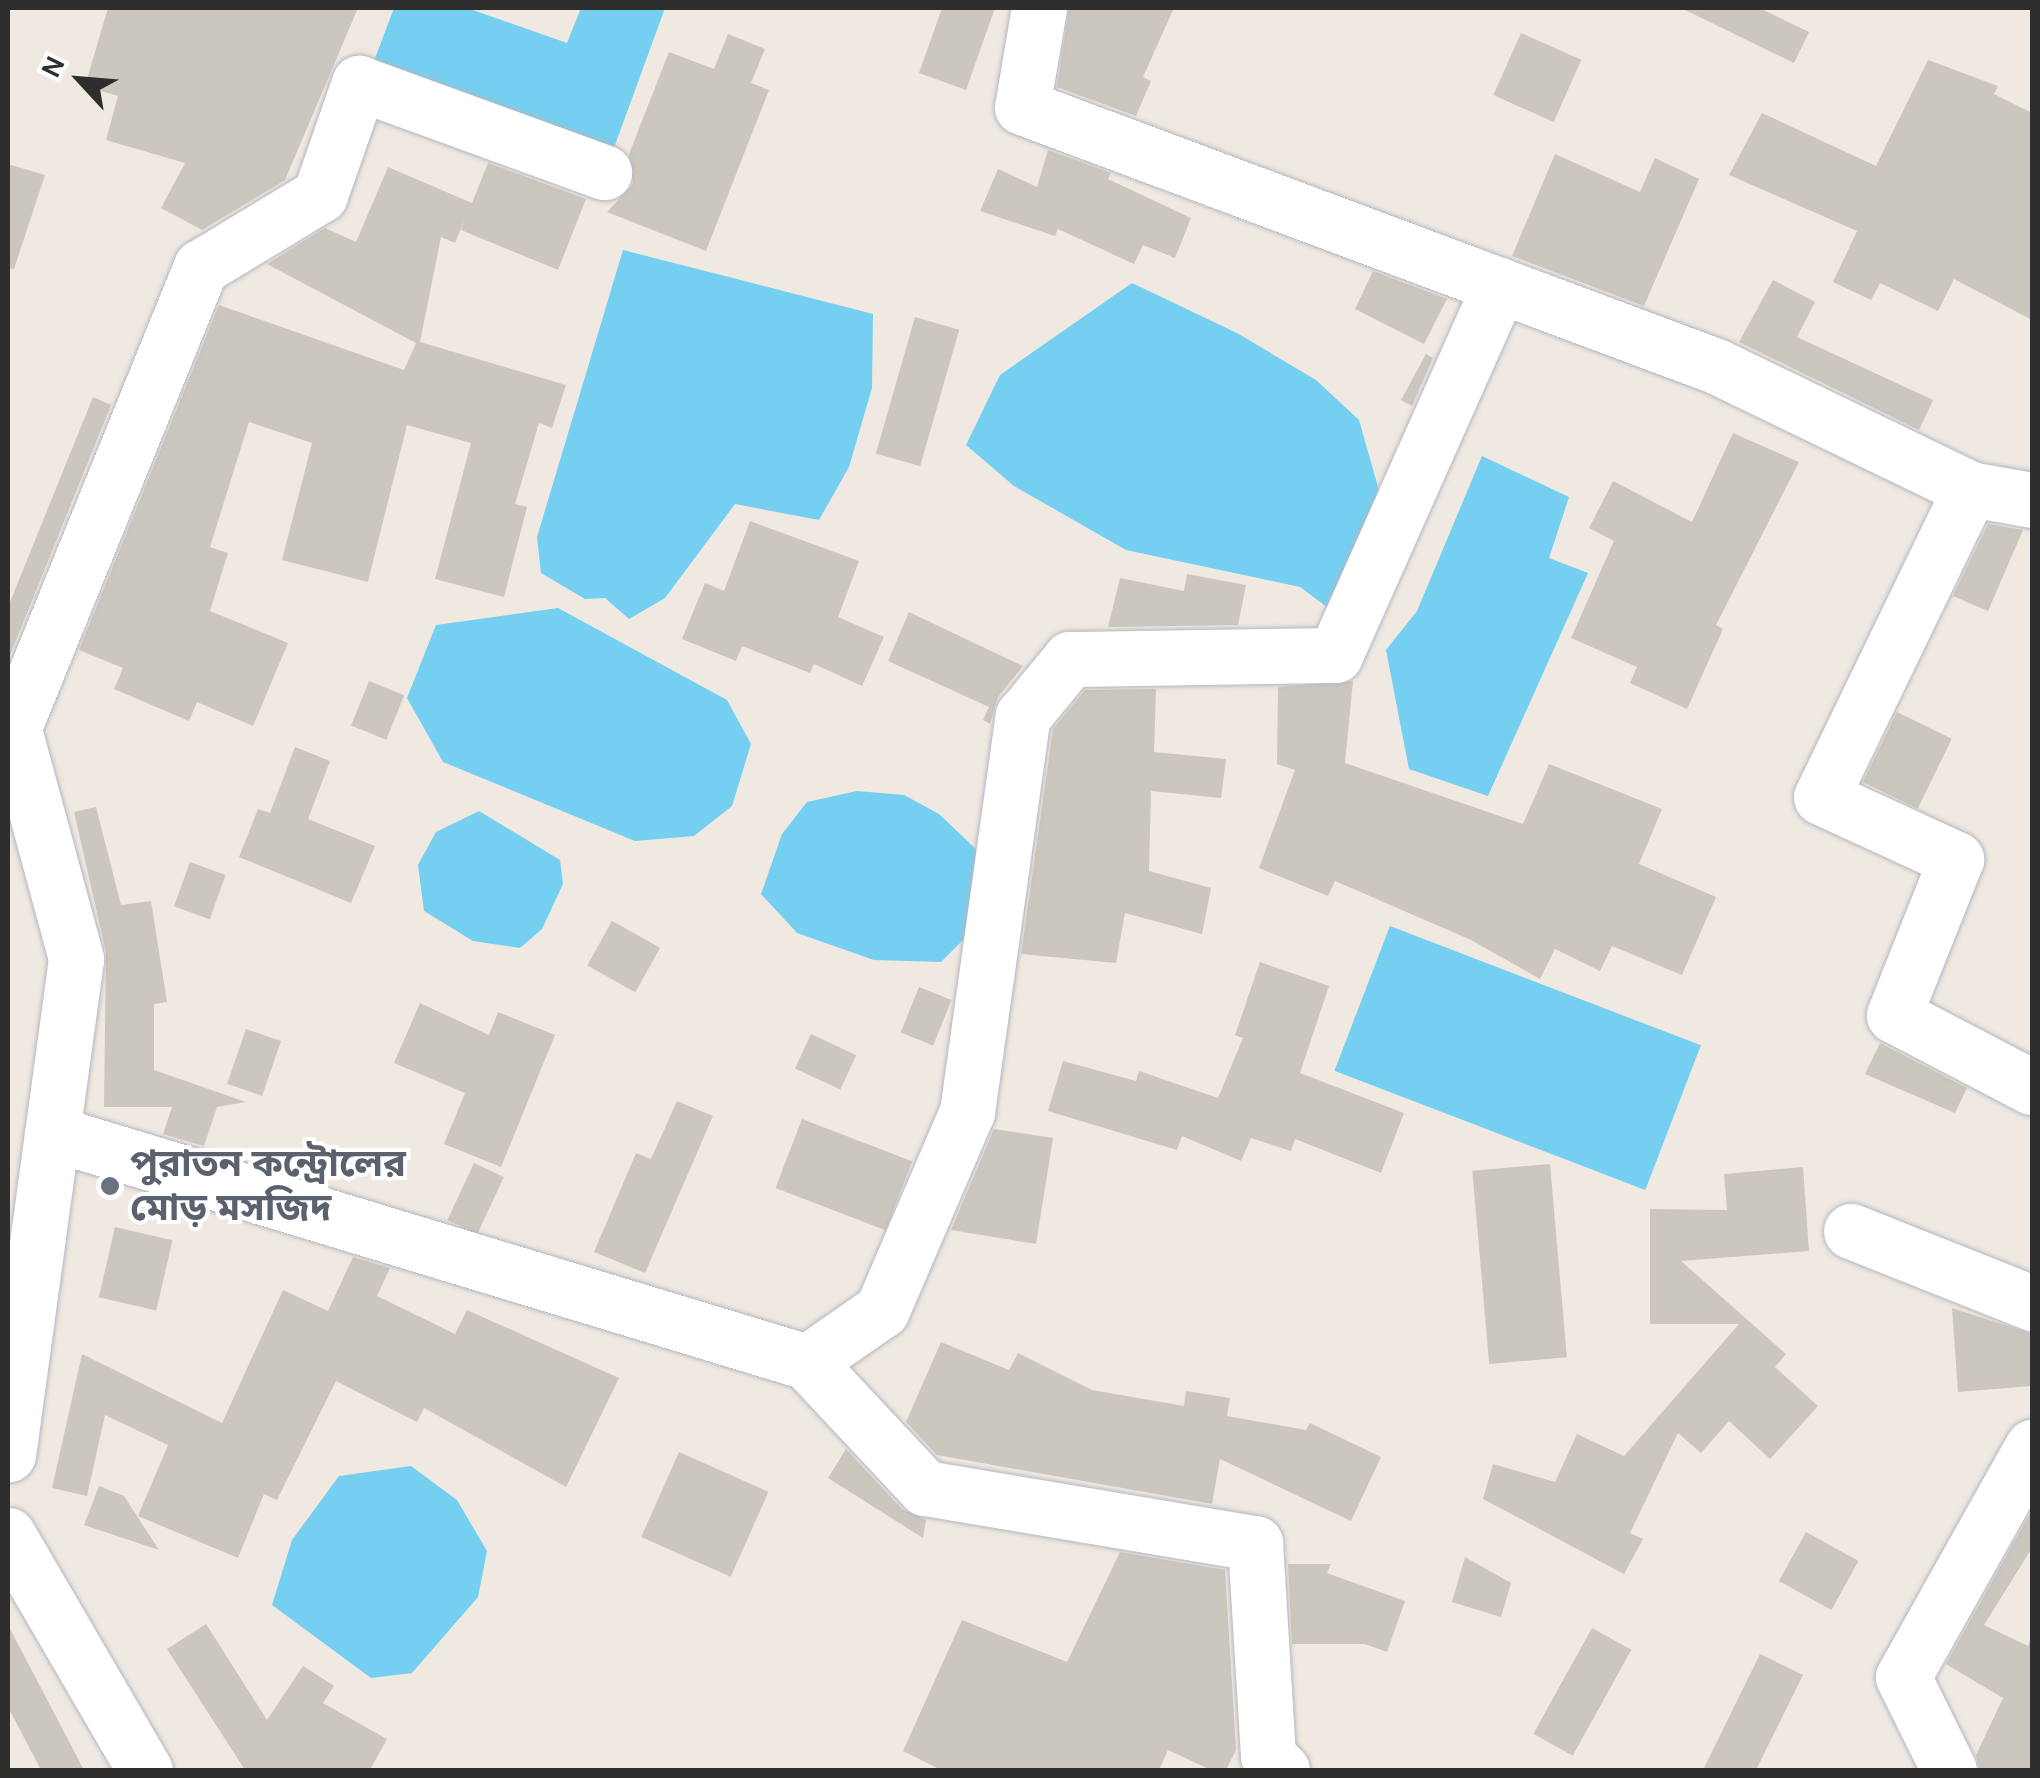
<!DOCTYPE html>
<meta charset="utf-8">
<style>
body{margin:0}
#map{position:relative;width:2040px;height:1778px;overflow:hidden;background:#efe9e1;font-family:Karla,"Noto Sans Bengali",sans-serif}
div>[style]{position:absolute}
.water>*{inset:0;background:#75cff0;transform-origin:0 0}
.building>*{inset:0;background:#cbc7bf;transform-origin:0 0}
.roads{filter:drop-shadow(0 0 2px #b4b7c1) drop-shadow(0 0 2px #b4b7c1)}
.minor>*{height:55px;margin:-27.5px;padding:0 27.5px;transform-origin:27.5px;border-radius:27.5px;background:#fff}
.dots>*{width:28px;height:28px;translate:-50% -50%;box-sizing:border-box;border:5px solid #fff;border-radius:50%}
span{translate:-50% -50%;white-space:nowrap;text-align:center;line-height:1.15;-webkit-text-stroke:8px #fff;paint-order:stroke}
.worship-label{font-size:38px;color:#5b616d;font-weight:700}
.left{translate:0 -50%;text-align:left}
.frame{position:absolute;inset:0;border:10px solid #2e2e2e;pointer-events:none}
.north{position:absolute;left:30px;top:30px;width:100px;height:100px;-webkit-text-stroke:8px #fff;paint-order:stroke;rotate:296deg;font-size:28px;font-weight:700;line-height:40px;text-align:center;color:#2e2e2e}
.north::after{content:'';display:block;margin:auto;width:35px;height:45px;background:#2e2e2e;clip-path:polygon(50% 0,100% 100%,50% 72%,0 100%)}
</style>
<div id="map">
<div class="water">
<div style="clip-path:polygon(394px 8px,467px 8px,567px 43px,581px 8px,665px 8px,611px 156px,371px 69px)"></div>
<div style="clip-path:polygon(623px 250px,873px 314px,872px 388px,849px 467px,819px 520px,735px 504px,665px 598px,629px 619px,605px 598px,585px 599px,541px 573px,537px 537px)"></div>
<div style="clip-path:polygon(1132px 283px,1237px 333px,1316px 380px,1359px 420px,1386px 515px,1331px 610px,1300px 587px,1126px 550px,1014px 486px,966px 445px,1000px 375px)"></div>
<div style="clip-path:polygon(1482px 456px,1569px 497px,1549px 558px,1588px 573px,1488px 796px,1409px 769px,1386px 650px,1417px 611px)"></div>
<div style="clip-path:polygon(558px 608px,727px 700px,751px 744px,732px 806px,694px 836px,635px 841px,443px 762px,407px 698px,436px 625px)"></div>
<div style="clip-path:polygon(857px 791px,904px 795px,939px 814px,979px 852px,981px 922px,941px 962px,874px 960px,797px 933px,761px 894px,782px 834px,807px 802px)"></div>
<div style="clip-path:polygon(479px 811px,560px 860px,563px 884px,542px 929px,520px 948px,473px 941px,424px 911px,418px 865px,436px 832px)"></div>
<div style="left:1390px;top:926px;width:333px;height:155px;rotate:21deg"></div>
<div style="clip-path:polygon(411px 1466px,457px 1500px,487px 1551px,478px 1597px,412px 1673px,371px 1678px,272px 1605px,292px 1540px,339px 1476px)"></div>
</div>
<div class="building">
<div style="clip-path:polygon(108px 8px,358px 8px,285px 180px,202px 230px,161px 208px,185px 163px,106px 140px,118px 96px,85px 86px)"></div>
<div style="clip-path:polygon(942px 8px,995px 8px,966px 90px,919px 73px)"></div>
<div style="clip-path:polygon(1069px 8px,1174px 8px,1143px 77px,1151px 81px,1136px 116px,1057px 87px)"></div>
<div style="clip-path:polygon(1681px 8px,1759px 8px,1809px 32px,1794px 63px)"></div>
<div style="left:1521px;top:33px;width:66px;height:68px;rotate:24deg"></div>
<div style="clip-path:polygon(728px 34px,765px 49px,751px 83px,769px 90px,706px 251px,607px 212px,633px 184px,629px 154px,669px 52px,714px 69px)"></div>
<div style="clip-path:polygon(1928px 60px,1998px 86px,1994px 94px,2032px 113px,2032px 320px,1954px 279px,1938px 311px,1880px 283px,1871px 300px,1833px 282px,1857px 231px,1729px 175px,1762px 113px,1876px 166px)"></div>
<div style="clip-path:polygon(1048px 150px,1111px 173px,1108px 179px,1191px 218px,1175px 258px,1143px 245px,1134px 264px,1058px 229px,1055px 236px,980px 211px,998px 169px,1037px 187px)"></div>
<div style="clip-path:polygon(1555px 154px,1640px 192px,1655px 158px,1699px 179px,1644px 306px,1512px 256px)"></div>
<div style="clip-path:polygon(488px 163px,586px 199px,558px 270px,461px 230px,465px 219px,455px 243px,441px 237px,420px 342px,566px 385px,552px 428px,539px 423px,515px 504px,527px 507px,504px 597px,435px 579px,471px 443px,407px 425px,368px 582px,282px 560px,312px 443px,249px 422px,210px 547px,228px 553px,210px 611px,288px 643px,253px 726px,197px 702px,189px 721px,114px 689px,123px 668px,79px 650px,219px 305px,404px 370px,416px 343px,267px 264px,325px 228px,356px 242px,388px 167px,472px 203px)"></div>
<div style="clip-path:polygon(8px 164px,45px 175px,14px 269px,8px 268px)"></div>
<div style="clip-path:polygon(1373px 271px,1447px 299px,1424px 344px,1355px 309px)"></div>
<div style="clip-path:polygon(1773px 280px,1815px 302px,1797px 337px,1933px 400px,1919px 430px,1739px 342px)"></div>
<div style="left:915px;top:317px;width:46px;height:142px;rotate:16deg"></div>
<div style="clip-path:polygon(1426px 354px,1433px 358px,1412px 406px,1401px 400px)"></div>
<div style="clip-path:polygon(93px 397px,111px 405px,8px 660px,8px 607px)"></div>
<div style="clip-path:polygon(1733px 433px,1799px 462px,1716px 625px,1723px 629px,1687px 709px,1630px 683px,1637px 667px,1571px 638px,1614px 541px,1589px 528px,1613px 481px,1692px 522px)"></div>
<div style="clip-path:polygon(750px 521px,859px 561px,838px 617px,884px 637px,862px 686px,814px 664px,810px 673px,742px 646px,736px 661px,682px 639px,705px 583px,724px 591px)"></div>
<div style="clip-path:polygon(1988px 524px,2023px 530px,1988px 611px,1953px 596px)"></div>
<div style="clip-path:polygon(1187px 574px,1246px 585px,1238px 625px,1108px 627px,1120px 578px,1184px 591px)"></div>
<div style="clip-path:polygon(909px 612px,1023px 666px,998px 697px,990px 724px,983px 720px,989px 707px,888px 661px)"></div>
<div style="left:369px;top:681px;width:38px;height:48px;rotate:22deg"></div>
<div style="clip-path:polygon(1353px 681px,1345px 763px,1523px 824px,1549px 764px,1662px 809px,1639px 864px,1716px 897px,1682px 975px,1612px 946px,1600px 971px,1555px 949px,1540px 979px,1471px 940px,1335px 881px,1328px 896px,1259px 868px,1295px 770px,1277px 764px,1278px 687px)"></div>
<div style="clip-path:polygon(1156px 689px,1154px 752px,1226px 759px,1221px 798px,1151px 791px,1149px 871px,1211px 888px,1202px 934px,1125px 913px,1116px 963px,1021px 954px,1053px 729px,1085px 690px)"></div>
<div style="left:1897px;top:712px;width:61px;height:78px;rotate:26deg"></div>
<div style="clip-path:polygon(295px 747px,330px 761px,308px 819px,375px 846px,351px 903px,239px 857px,258px 809px,270px 813px)"></div>
<div style="clip-path:polygon(96px 807px,121px 905px,151px 901px,167px 1002px,154px 1004px,154px 1070px,246px 1102px,217px 1107px,204px 1146px,163px 1134px,172px 1107px,104px 1107px,106px 952px,74px 812px)"></div>
<div style="left:190px;top:862px;width:38px;height:47px;rotate:20deg"></div>
<div style="left:612px;top:921px;width:55px;height:51px;rotate:29deg"></div>
<div style="clip-path:polygon(1260px 962px,1329px 986px,1300px 1073px,1404px 1113px,1381px 1173px,1295px 1139px,1291px 1151px,1251px 1138px,1241px 1161px,1182px 1136px,1177px 1150px,1048px 1111px,1063px 1061px,1136px 1081px,1139px 1071px,1218px 1098px,1243px 1038px,1235px 1035px)"></div>
<div style="left:919px;top:987px;width:35px;height:49px;rotate:22deg"></div>
<div style="clip-path:polygon(420px 1003px,489px 1035px,498px 1012px,555px 1035px,501px 1167px,444px 1144px,465px 1093px,394px 1063px)"></div>
<div style="left:246px;top:1029px;width:37px;height:58px;rotate:19deg"></div>
<div style="left:811px;top:1034px;width:50px;height:38px;rotate:25deg"></div>
<div style="clip-path:polygon(1880px 1043px,1967px 1088px,1955px 1113px,1865px 1074px)"></div>
<div style="clip-path:polygon(677px 1101px,713px 1116px,645px 1273px,594px 1252px,636px 1153px,651px 1159px)"></div>
<div style="left:802px;top:1119px;width:118px;height:74px;rotate:21deg"></div>
<div style="clip-path:polygon(994px 1129px,1053px 1138px,1036px 1244px,951px 1230px)"></div>
<div style="left:474px;top:1163px;width:33px;height:63px;rotate:25deg"></div>
<div style="left:1550px;top:1164px;width:194px;height:78px;rotate:85deg"></div>
<div style="clip-path:polygon(1803px 1167px,1809px 1251px,1681px 1261px,1786px 1354px,1775px 1367px,1818px 1406px,1770px 1459px,1729px 1421px,1701px 1453px,1678px 1433px,1630px 1533px,1643px 1539px,1624px 1574px,1483px 1499px,1493px 1464px,1555px 1482px,1577px 1434px,1624px 1456px,1739px 1324px,1650px 1324px,1650px 1209px,1727px 1210px,1724px 1174px)"></div>
<div style="left:115px;top:1227px;width:59px;height:72px;rotate:13deg"></div>
<div style="clip-path:polygon(353px 1257px,390px 1268px,377px 1296px,455px 1334px,467px 1310px,619px 1378px,566px 1487px,424px 1408px,417px 1422px,336px 1381px,277px 1500px,264px 1494px,238px 1558px,138px 1516px,168px 1445px,105px 1415px,87px 1496px,52px 1488px,82px 1354px,222px 1423px,283px 1290px,328px 1311px)"></div>
<div style="clip-path:polygon(1952px 1308px,2032px 1334px,2032px 1386px,1958px 1392px)"></div>
<div style="clip-path:polygon(941px 1342px,1009px 1370px,1018px 1353px,1092px 1390px,1184px 1406px,1186px 1391px,1230px 1398px,1227px 1416px,1306px 1430px,1310px 1423px,1381px 1457px,1351px 1521px,1220px 1459px,1212px 1504px,937px 1455px,906px 1422px)"></div>
<div style="clip-path:polygon(846px 1449px,902px 1509px,926px 1520px,923px 1538px,828px 1478px)"></div>
<div style="left:679px;top:1452px;width:98px;height:93px;rotate:24deg"></div>
<div style="clip-path:polygon(99px 1486px,124px 1496px,159px 1550px,84px 1525px)"></div>
<div style="clip-path:polygon(2032px 1510px,2032px 1548px,1984px 1625px,2028px 1646px,2032px 1635px,2032px 1770px,1980px 1770px,1976px 1755px,2003px 1698px,1946px 1664px)"></div>
<div style="left:1806px;top:1532px;width:60px;height:56px;rotate:29deg"></div>
<div style="clip-path:polygon(1120px 1552px,1225px 1570px,1236px 1750px,1226px 1770px,1211px 1770px,1168px 1750px,1159px 1770px,941px 1770px,903px 1751px,962px 1620px,1067px 1662px)"></div>
<div style="clip-path:polygon(1465px 1557px,1511px 1583px,1501px 1617px,1452px 1602px)"></div>
<div style="clip-path:polygon(1288px 1564px,1331px 1564px,1327px 1573px,1405px 1601px,1387px 1652px,1365px 1644px,1292px 1644px)"></div>
<div style="clip-path:polygon(206px 1624px,267px 1720px,303px 1666px,334px 1686px,323px 1703px,387px 1739px,370px 1770px,245px 1770px,167px 1649px)"></div>
<div style="clip-path:polygon(8px 1625px,84px 1770px,41px 1770px,8px 1707px)"></div>
<div style="left:1592px;top:1628px;width:45px;height:121px;rotate:29deg"></div>
<div style="clip-path:polygon(1760px 1654px,1803px 1675px,1756px 1770px,1703px 1770px)"></div>
</div>
<div class="roads">
<div class="minor">
<div style="left:1039px;top:8px;width:100px;rotate:99.7deg"></div>
<div style="left:1022px;top:107px;width:741px;rotate:20.47deg"></div>
<div style="left:1716px;top:366px;width:282px;rotate:25.8deg"></div>
<div style="left:1970px;top:489px;width:63px;rotate:10.1deg"></div>
<div style="left:1970px;top:489px;width:342px;rotate:115.8deg"></div>
<div style="left:1821px;top:797px;width:149px;rotate:24.7deg"></div>
<div style="left:1956px;top:859px;width:168px;rotate:111.7deg"></div>
<div style="left:1894px;top:1015px;width:156px;rotate:27.6deg"></div>
<div style="left:8px;top:708px;width:260px;rotate:74.8deg"></div>
<div style="left:76px;top:959px;width:500px;rotate:97.8deg"></div>
<div style="left:16px;top:722px;width:491px;rotate:-67.9deg"></div>
<div style="left:201px;top:267px;width:139px;rotate:-31.2deg"></div>
<div style="left:320px;top:195px;width:119px;rotate:-70.8deg"></div>
<div style="left:359px;top:83px;width:261px;rotate:20deg"></div>
<div style="left:52px;top:1133px;width:789px;rotate:16.87deg"></div>
<div style="left:807px;top:1362px;width:173px;rotate:46.9deg"></div>
<div style="left:925px;top:1488px;width:335px;rotate:9.5deg"></div>
<div style="left:1255px;top:1543px;width:213px;rotate:86.5deg"></div>
<div style="left:1268px;top:1756px;width:20px;rotate:45deg"></div>
<div style="left:1851px;top:1231px;width:195px;rotate:21.7deg"></div>
<div style="left:807px;top:1362px;width:91px;rotate:-34.7deg"></div>
<div style="left:882px;top:1310px;width:215px;rotate:-66.8deg"></div>
<div style="left:967px;top:1112px;width:400px;rotate:-82deg"></div>
<div style="left:1023px;top:716px;width:74px;rotate:-50.5deg"></div>
<div style="left:1070px;top:659px;width:265px;rotate:-0.9deg"></div>
<div style="left:1335px;top:655px;width:405px;rotate:-66deg"></div>
<div style="left:8px;top:1535px;width:272px;rotate:59.8deg"></div>
<div style="left:1949px;top:1770px;width:104px;rotate:-116.3deg"></div>
<div style="left:1903px;top:1677px;width:264px;rotate:-60.7deg"></div>
</div>
</div>
<div class="dots">
<div style="left:110px;top:1186px;background:#6b7280"></div>
</div>
<div class="worship-label">
<span class="left" style="left:130px;top:1186px">পুরাতন কন্ট্রোলের<br>মোড় মসজিদ</span>
</div>
<div class="frame"></div>
<div class="north">N</div>
</div>
